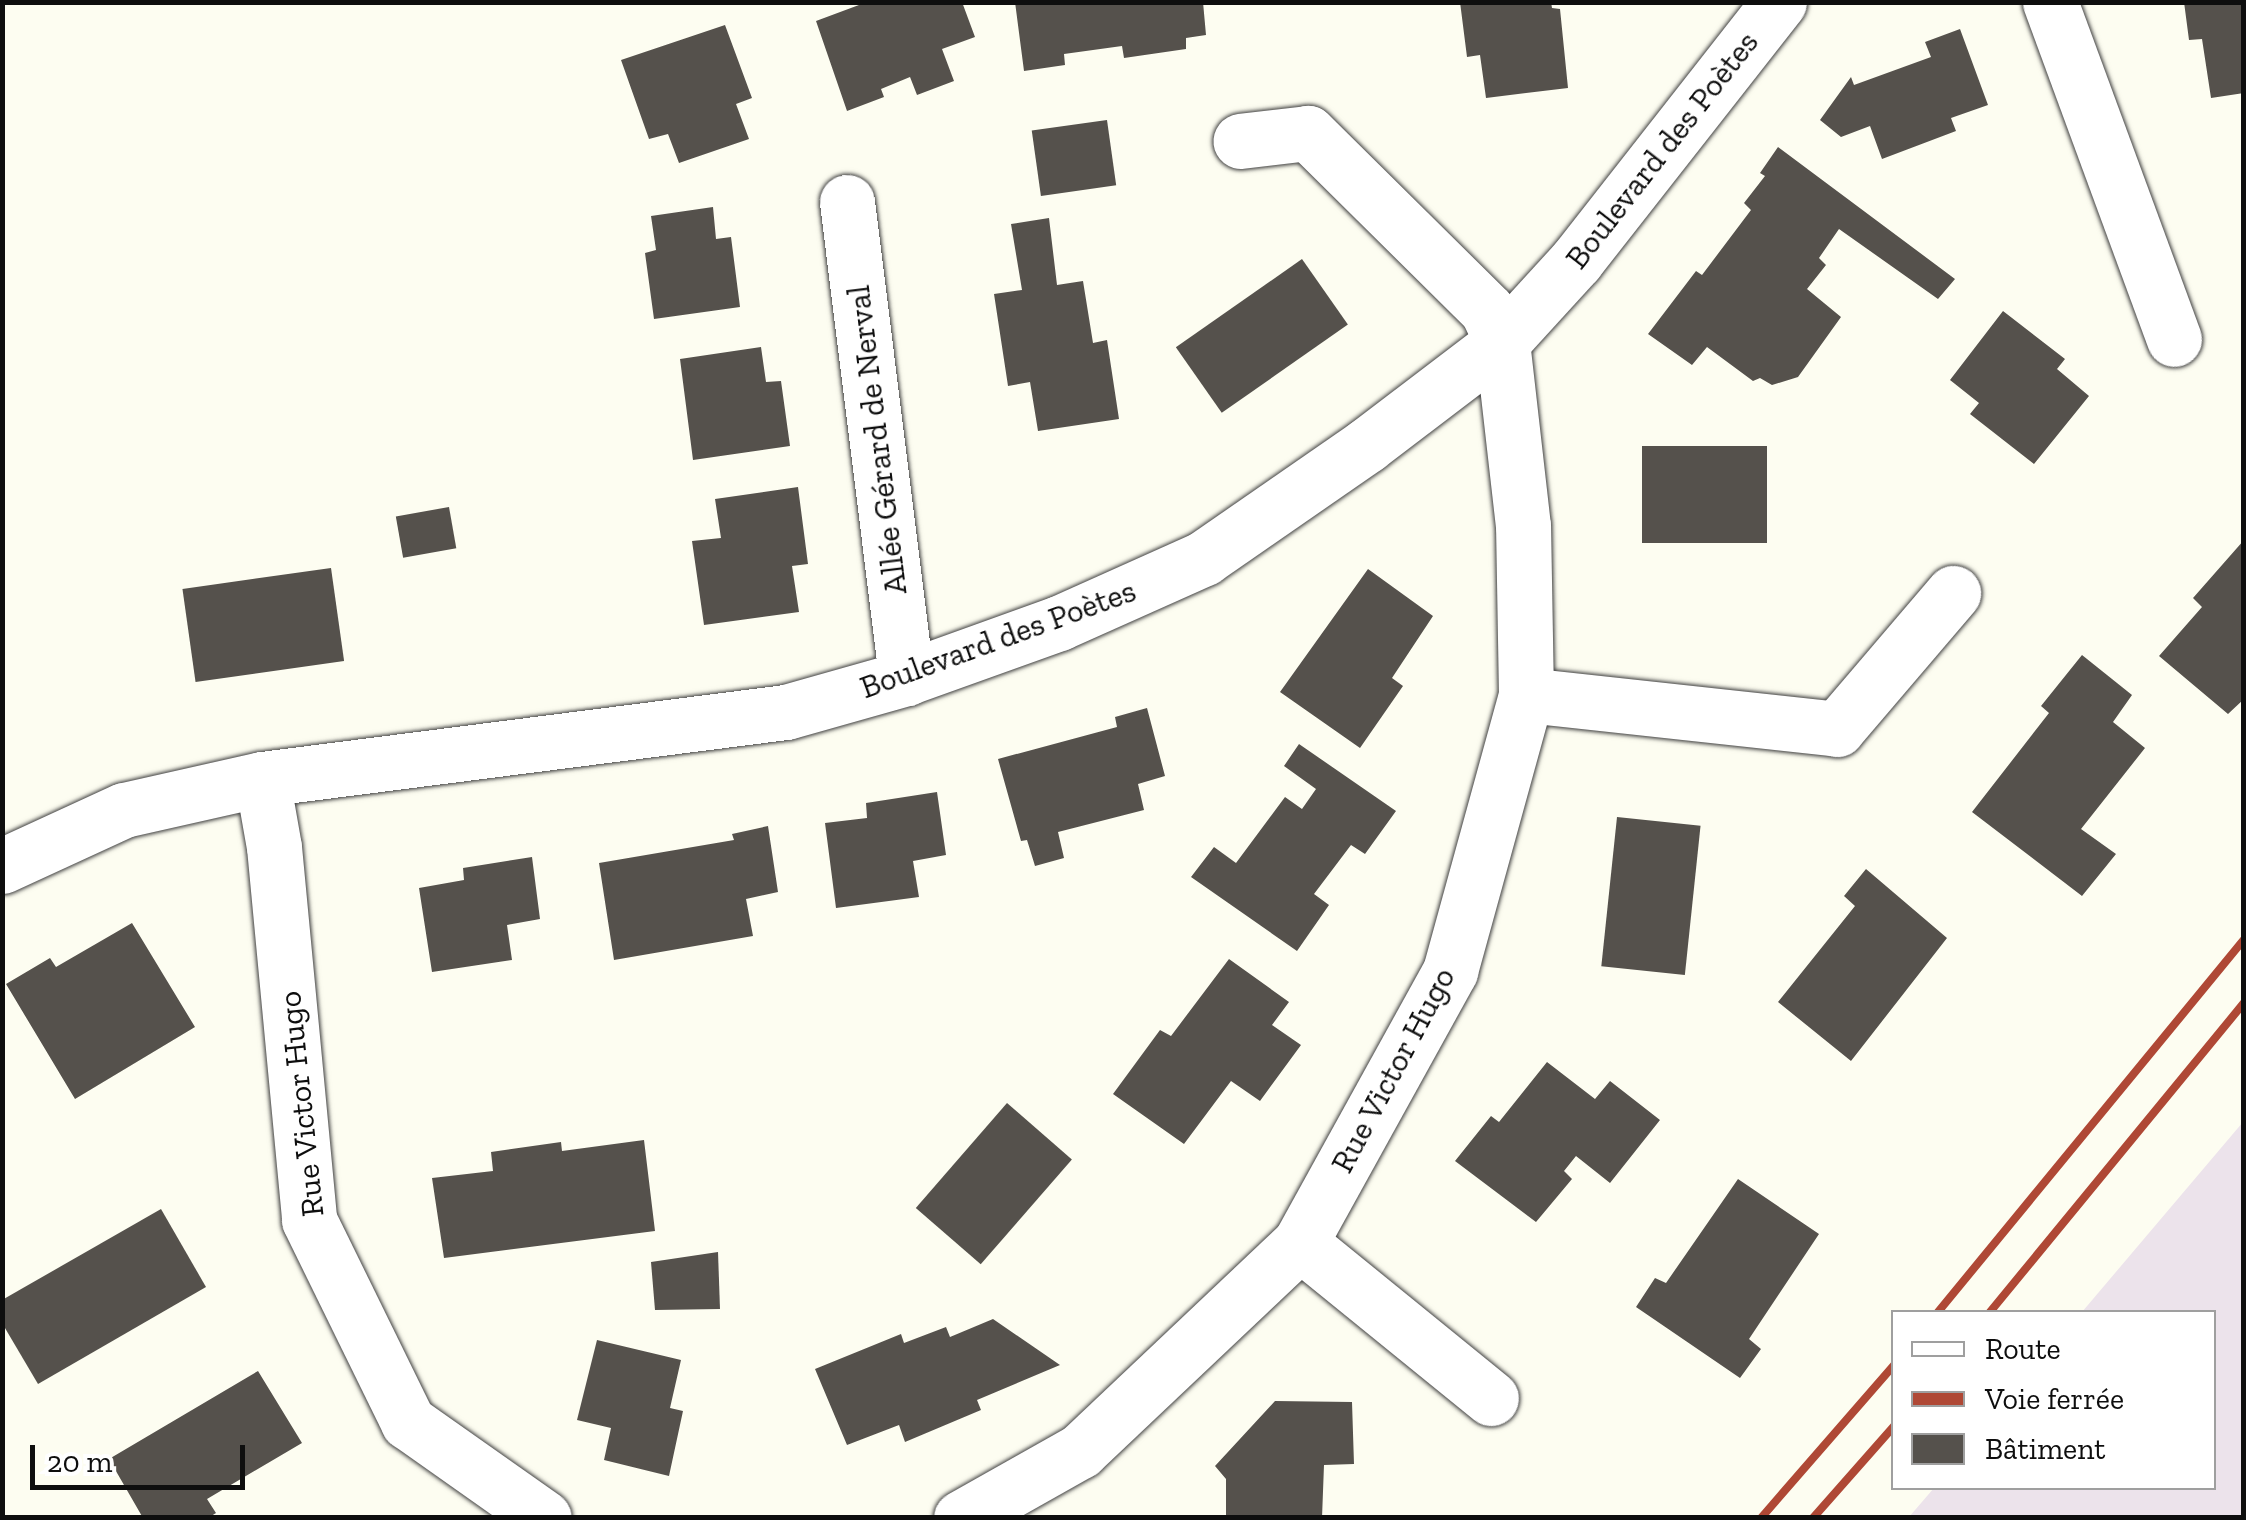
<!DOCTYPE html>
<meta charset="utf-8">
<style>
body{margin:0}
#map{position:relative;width:2246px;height:1520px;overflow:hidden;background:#fdfdf1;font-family:"Zilla Slab",serif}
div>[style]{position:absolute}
.industrial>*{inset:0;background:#ece3eb}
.building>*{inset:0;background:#55514c;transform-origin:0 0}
.roads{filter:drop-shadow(0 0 2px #414141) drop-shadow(0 0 2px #414141)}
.minor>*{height:55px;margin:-27.5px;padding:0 27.5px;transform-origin:27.5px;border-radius:27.5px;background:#fff}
.rail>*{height:8px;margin:-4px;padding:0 4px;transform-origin:4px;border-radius:4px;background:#af4835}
span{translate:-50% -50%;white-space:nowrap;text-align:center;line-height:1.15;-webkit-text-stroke:10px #fff;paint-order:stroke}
.street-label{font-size:32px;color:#0e0e0e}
.frame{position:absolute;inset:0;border:5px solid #0e0e0e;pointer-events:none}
.legend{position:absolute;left:1891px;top:1310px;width:325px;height:180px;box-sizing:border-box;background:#fff;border:2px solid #9f9f9f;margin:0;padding:12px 18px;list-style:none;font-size:30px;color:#0e0e0e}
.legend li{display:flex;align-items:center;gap:20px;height:50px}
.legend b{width:50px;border:2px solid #9f9f9f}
.scale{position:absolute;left:30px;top:1445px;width:215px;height:45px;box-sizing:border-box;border:5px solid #0e0e0e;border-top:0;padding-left:12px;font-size:30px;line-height:35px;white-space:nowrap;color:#0e0e0e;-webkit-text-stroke:8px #fff;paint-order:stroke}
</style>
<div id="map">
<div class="industrial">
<div style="clip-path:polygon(2243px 1122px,2243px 1517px,1909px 1517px,1934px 1488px,2214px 1488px,2214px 1312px,2082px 1312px)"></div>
</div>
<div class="building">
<div style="clip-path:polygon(867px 2px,962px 2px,975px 37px,942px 49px,954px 81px,917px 95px,910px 77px,881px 89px,884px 97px,847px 111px,816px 21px)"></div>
<div style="clip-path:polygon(1015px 2px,1203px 2px,1206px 35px,1186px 38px,1186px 49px,1124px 58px,1122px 46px,1064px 54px,1065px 65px,1024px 71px)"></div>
<div style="clip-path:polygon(1460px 2px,1551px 2px,1552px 8px,1560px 9px,1568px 88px,1486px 98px,1480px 55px,1467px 57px)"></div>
<div style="clip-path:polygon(2184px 2px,2244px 2px,2244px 93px,2211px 98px,2202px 39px,2189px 40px)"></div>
<div style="clip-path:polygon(725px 25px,752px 98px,736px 104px,749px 139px,679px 163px,668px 134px,649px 139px,621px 60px)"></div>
<div style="clip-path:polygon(1960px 29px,1988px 105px,1951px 118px,1956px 131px,1882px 159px,1870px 126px,1841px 137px,1820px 120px,1851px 77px,1854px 85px,1931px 57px,1925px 42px)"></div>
<div style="left:1107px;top:120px;width:66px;height:76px;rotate:82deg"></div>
<div style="clip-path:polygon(1778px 147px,1955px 279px,1938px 299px,1839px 229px,1819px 258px,1826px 265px,1807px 289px,1841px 317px,1798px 377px,1772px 385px,1760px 378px,1753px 381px,1707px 347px,1692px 365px,1648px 334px,1696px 271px,1702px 275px,1751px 210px,1744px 203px,1765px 176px,1760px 173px)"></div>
<div style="clip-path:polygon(713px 207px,716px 239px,731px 237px,740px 307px,654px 319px,645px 253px,656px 250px,651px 216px)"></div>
<div style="clip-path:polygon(1049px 218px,1057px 285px,1083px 281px,1093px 343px,1107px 340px,1119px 419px,1038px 431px,1030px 382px,1008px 386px,994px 294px,1022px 290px,1011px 224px)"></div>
<div style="left:1302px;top:259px;width:80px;height:154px;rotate:55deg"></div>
<div style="clip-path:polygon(2003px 311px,2065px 359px,2057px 369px,2089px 396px,2034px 464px,1970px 414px,1979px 403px,1950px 380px)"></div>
<div style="clip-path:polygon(761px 347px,766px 382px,781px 381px,790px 446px,693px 460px,680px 359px)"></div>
<div style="left:1642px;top:446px;width:125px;height:97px"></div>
<div style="clip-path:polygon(798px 487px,808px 564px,792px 566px,799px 612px,704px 625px,692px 541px,721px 538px,715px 499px)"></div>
<div style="left:449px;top:507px;width:42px;height:54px;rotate:80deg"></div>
<div style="clip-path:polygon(2244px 540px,2244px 699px,2228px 714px,2159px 656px,2202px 607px,2193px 598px)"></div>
<div style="left:331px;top:568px;width:94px;height:150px;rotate:82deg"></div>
<div style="clip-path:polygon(1368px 569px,1433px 616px,1392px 678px,1403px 686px,1360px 748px,1280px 692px)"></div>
<div style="clip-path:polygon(2082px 655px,2132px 695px,2113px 722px,2145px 748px,2081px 829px,2116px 854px,2082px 896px,1972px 812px,2049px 713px,2041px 706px)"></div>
<div style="clip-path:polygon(1147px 708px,1165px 776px,1138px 784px,1144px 810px,1058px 832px,1064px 858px,1035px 866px,1027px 840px,1021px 841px,998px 759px,1117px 727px,1115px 717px)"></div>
<div style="clip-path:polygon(1299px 744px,1396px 811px,1365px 854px,1351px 845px,1314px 894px,1329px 905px,1297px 951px,1191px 877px,1214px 847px,1236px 863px,1285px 797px,1302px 809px,1316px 789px,1284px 766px)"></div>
<div style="clip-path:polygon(937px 792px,946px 855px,913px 861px,919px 897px,836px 908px,825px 823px,867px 818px,866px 803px)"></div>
<div style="left:1617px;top:817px;width:84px;height:150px;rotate:6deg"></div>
<div style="clip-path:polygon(768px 826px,778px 892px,746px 899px,753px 936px,614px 960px,599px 863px,734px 840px,732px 834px)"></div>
<div style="clip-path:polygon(532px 857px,540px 919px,507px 925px,512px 960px,432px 972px,419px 888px,464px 880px,463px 868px)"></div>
<div style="clip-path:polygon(1866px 869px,1947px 938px,1851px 1061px,1778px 1002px,1855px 906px,1844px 896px)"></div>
<div style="clip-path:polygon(132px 923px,195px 1027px,75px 1099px,6px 984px,50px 958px,56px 967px)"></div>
<div style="clip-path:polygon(1229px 959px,1289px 1002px,1272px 1025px,1301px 1045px,1260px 1101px,1231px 1081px,1184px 1144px,1113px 1094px,1160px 1030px,1171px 1036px)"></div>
<div style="clip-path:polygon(1547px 1062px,1595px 1099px,1610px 1081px,1660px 1120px,1610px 1183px,1576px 1156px,1564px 1171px,1572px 1179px,1536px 1222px,1455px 1161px,1491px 1116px,1499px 1122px)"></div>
<div style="left:1007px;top:1103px;width:86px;height:139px;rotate:41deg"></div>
<div style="clip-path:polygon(644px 1140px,655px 1231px,444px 1258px,432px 1178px,493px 1171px,491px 1152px,561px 1142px,562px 1151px)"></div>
<div style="clip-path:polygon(1738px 1179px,1819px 1234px,1749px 1339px,1761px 1349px,1740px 1378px,1636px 1307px,1655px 1278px,1666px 1283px)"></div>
<div style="clip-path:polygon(161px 1209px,206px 1287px,38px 1384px,2px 1323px,2px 1300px)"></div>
<div style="clip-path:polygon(718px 1252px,720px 1309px,655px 1310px,651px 1262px)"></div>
<div style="clip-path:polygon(993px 1319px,1060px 1365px,977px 1400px,981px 1410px,905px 1442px,899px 1425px,847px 1445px,815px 1369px,901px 1334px,904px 1343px,946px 1327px,950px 1337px)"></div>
<div style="clip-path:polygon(597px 1340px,681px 1360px,670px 1408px,683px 1411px,669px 1476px,604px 1460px,611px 1428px,577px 1420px)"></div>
<div style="clip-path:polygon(258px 1371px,302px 1443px,207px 1499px,216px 1513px,208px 1518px,143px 1518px,109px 1459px)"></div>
<div style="clip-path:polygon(1275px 1401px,1352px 1402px,1354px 1464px,1324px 1465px,1322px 1518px,1226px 1518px,1226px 1479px,1215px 1466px)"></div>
</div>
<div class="roads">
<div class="minor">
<div style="left:2050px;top:2px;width:359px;rotate:69.8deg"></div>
<div style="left:847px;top:202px;width:480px;rotate:82.9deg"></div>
<div style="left:1526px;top:695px;width:313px;rotate:6.2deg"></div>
<div style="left:1837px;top:729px;width:179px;rotate:-49.5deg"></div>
<div style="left:262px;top:779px;width:69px;rotate:80deg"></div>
<div style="left:274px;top:847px;width:375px;rotate:84.6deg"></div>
<div style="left:309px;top:1220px;width:225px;rotate:63.9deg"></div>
<div style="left:408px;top:1422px;width:166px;rotate:35.2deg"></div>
<div style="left:2px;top:866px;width:134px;rotate:-24.7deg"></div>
<div style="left:124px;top:810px;width:141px;rotate:-12.7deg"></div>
<div style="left:262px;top:779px;width:528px;rotate:-7.29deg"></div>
<div style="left:786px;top:712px;width:125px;rotate:-15.8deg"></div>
<div style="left:906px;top:678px;width:163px;rotate:-19.8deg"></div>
<div style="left:1059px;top:623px;width:159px;rotate:-24.1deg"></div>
<div style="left:1204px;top:558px;width:198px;rotate:-34.7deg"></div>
<div style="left:1367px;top:445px;width:170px;rotate:-37.3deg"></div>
<div style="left:1502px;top:342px;width:110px;rotate:-47.6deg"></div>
<div style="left:1576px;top:261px;width:329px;rotate:-51.9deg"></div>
<div style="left:1300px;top:1243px;width:246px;rotate:39.1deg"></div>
<div style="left:961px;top:1518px;width:137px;rotate:-29.4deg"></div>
<div style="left:1080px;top:1451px;width:303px;rotate:-43.4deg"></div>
<div style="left:1300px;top:1243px;width:311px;rotate:-61.1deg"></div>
<div style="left:1450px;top:971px;width:286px;rotate:-74.6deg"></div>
<div style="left:1526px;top:695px;width:169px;rotate:-91deg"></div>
<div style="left:1523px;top:526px;width:185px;rotate:-96.5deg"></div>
<div style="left:1502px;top:342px;width:35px;rotate:-115deg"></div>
<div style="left:1487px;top:310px;width:252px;rotate:-135.3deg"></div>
<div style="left:1308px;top:133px;width:68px;rotate:173.3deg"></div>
</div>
</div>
<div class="rail">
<div style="left:1938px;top:1312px;width:482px;rotate:-50.6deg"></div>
<div style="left:1990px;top:1312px;width:400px;rotate:-50.6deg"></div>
<div style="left:1761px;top:1518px;width:203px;rotate:-49deg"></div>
<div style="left:1813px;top:1518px;width:123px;rotate:-48.6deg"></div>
</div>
<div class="street-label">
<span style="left:1662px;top:150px;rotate:-52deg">Boulevard des Poètes</span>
<span style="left:877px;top:440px;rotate:-97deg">Allée Gérard de Nerval</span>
<span style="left:998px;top:639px;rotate:-20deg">Boulevard des Poètes</span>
<span style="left:1393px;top:1070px;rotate:-62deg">Rue Victor Hugo</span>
<span style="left:301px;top:1104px;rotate:-96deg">Rue Victor Hugo</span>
</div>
<div class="frame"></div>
<ul class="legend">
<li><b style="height:12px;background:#fff"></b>Route</li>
<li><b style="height:12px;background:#af4835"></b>Voie ferrée</li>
<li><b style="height:28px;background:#55514c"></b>Bâtiment</li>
</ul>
<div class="scale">20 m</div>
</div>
